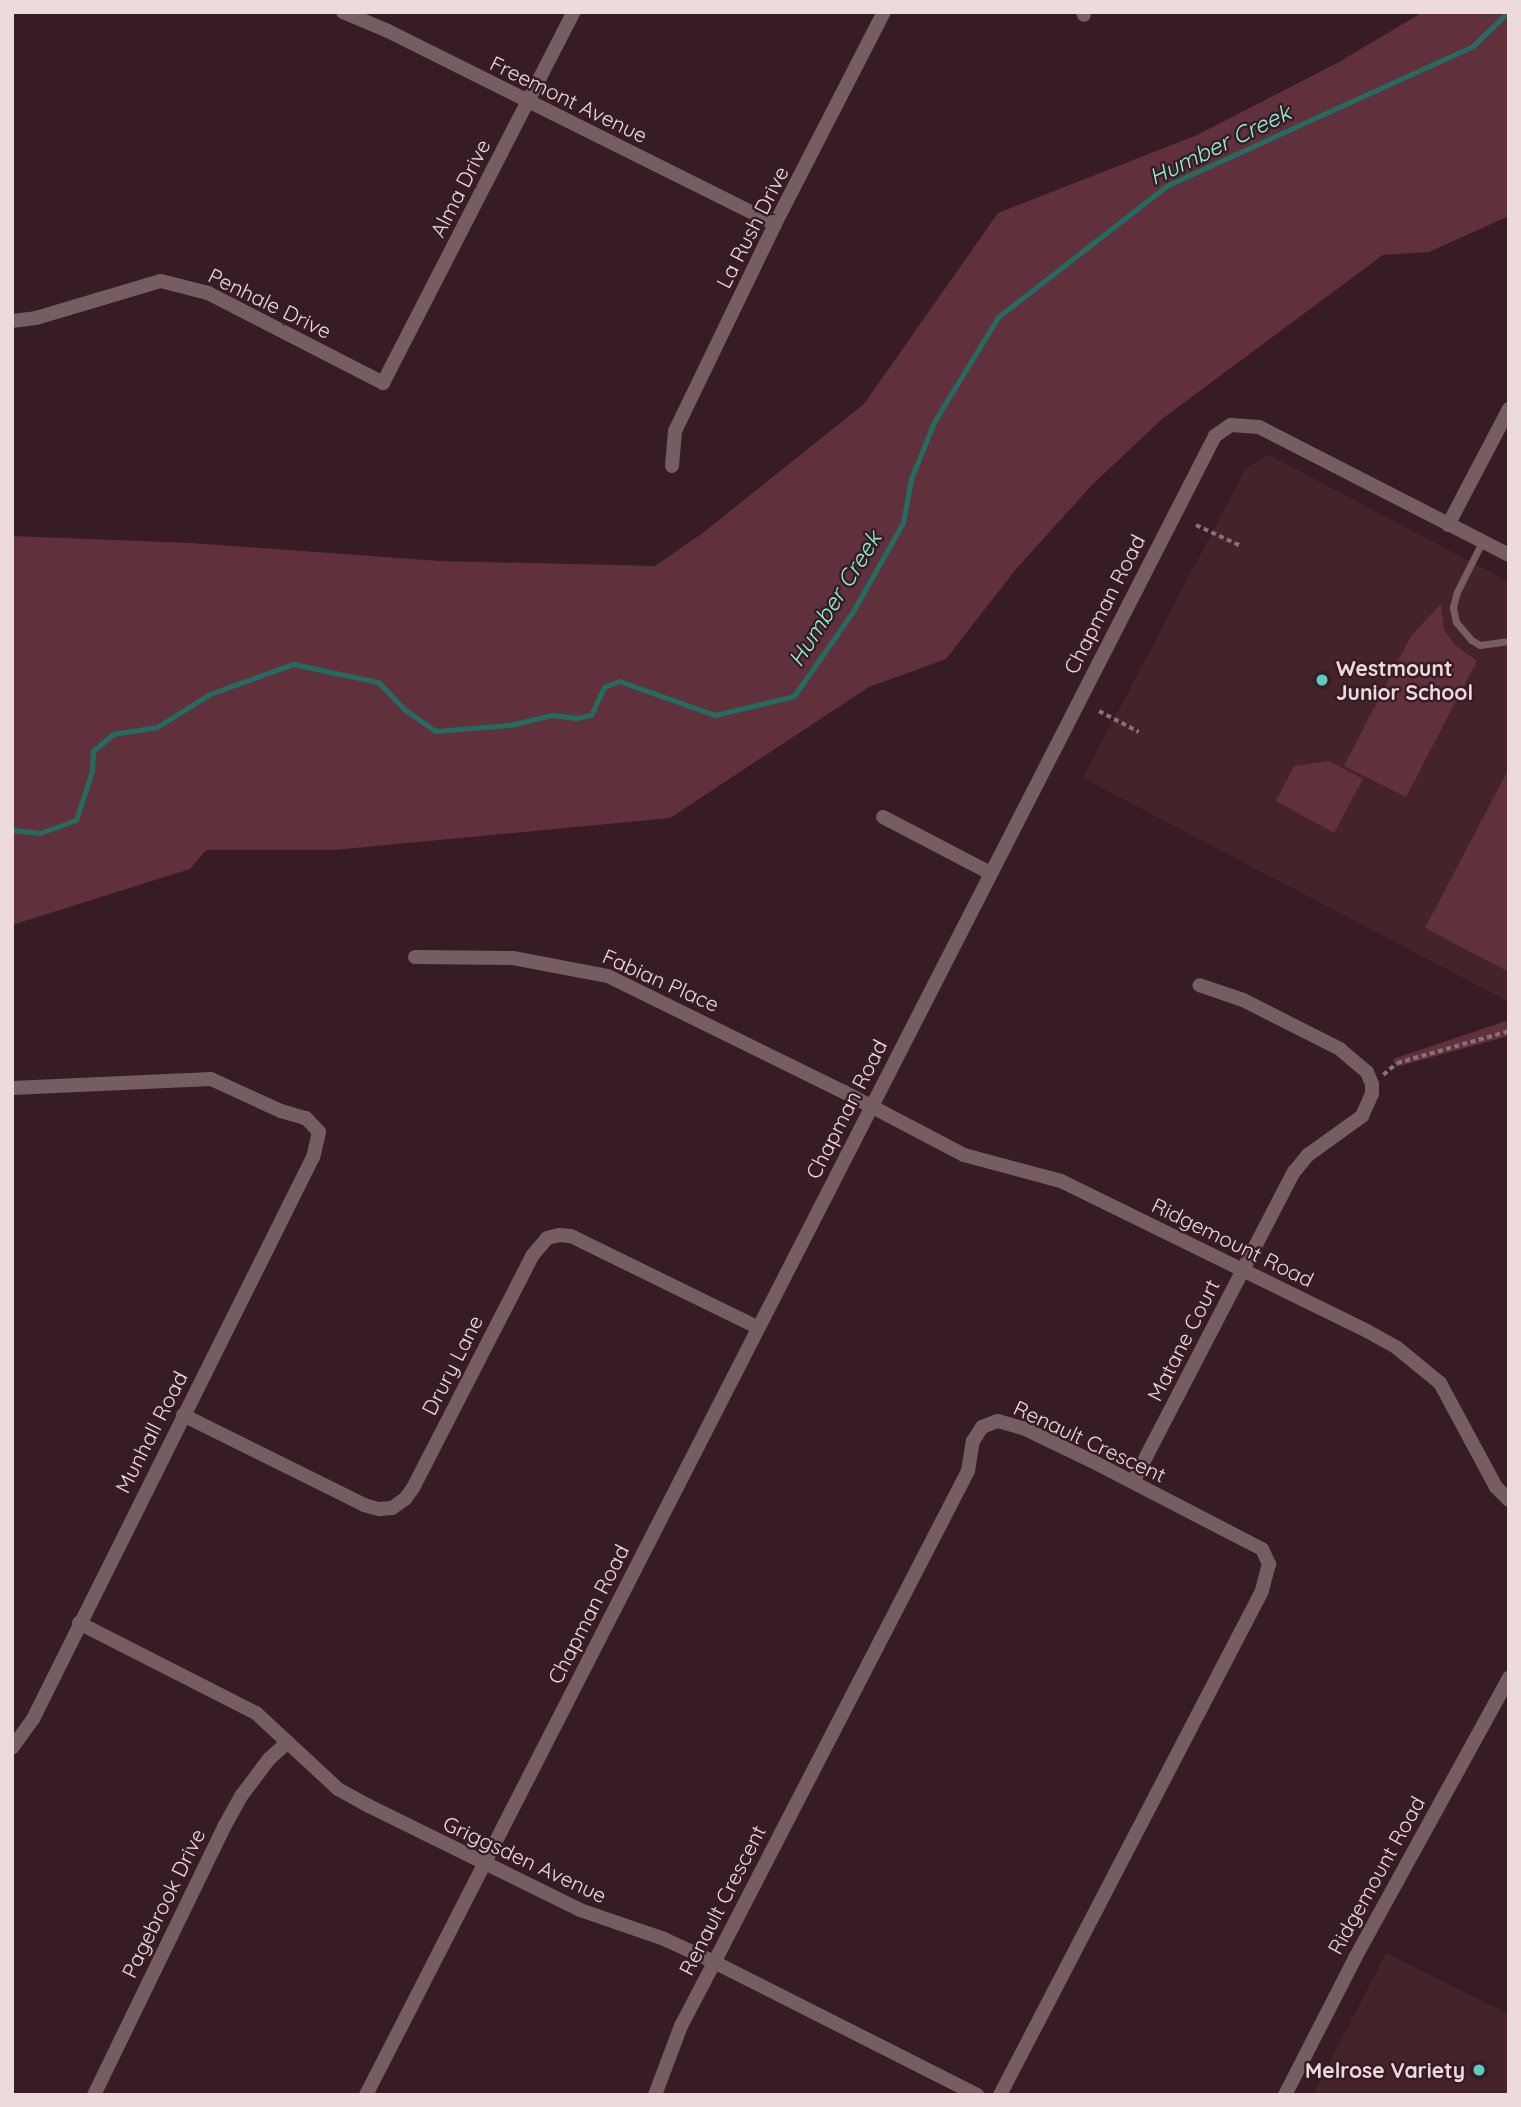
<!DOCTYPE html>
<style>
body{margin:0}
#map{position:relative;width:1521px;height:2107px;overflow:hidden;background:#371d23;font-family:Quicksand,sans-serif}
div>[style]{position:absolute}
.built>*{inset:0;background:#44232b}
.green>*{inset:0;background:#60303d}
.stream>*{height:5px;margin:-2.5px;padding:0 2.5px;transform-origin:2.5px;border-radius:2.5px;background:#246c60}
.path>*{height:3.5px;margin-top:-1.75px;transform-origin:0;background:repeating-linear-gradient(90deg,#877175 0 5px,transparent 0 8.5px)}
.service>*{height:7px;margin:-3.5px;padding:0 3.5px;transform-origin:3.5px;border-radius:3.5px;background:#765d62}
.minor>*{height:14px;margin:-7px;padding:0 7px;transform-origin:7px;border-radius:7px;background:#765d62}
.dots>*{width:19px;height:19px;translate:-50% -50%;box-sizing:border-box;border:4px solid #371d23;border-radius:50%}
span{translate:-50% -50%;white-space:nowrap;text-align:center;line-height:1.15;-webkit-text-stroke:5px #371d23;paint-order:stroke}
.street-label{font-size:21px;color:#ecdadd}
.poi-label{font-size:21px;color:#ecdadd;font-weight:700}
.left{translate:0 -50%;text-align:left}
.right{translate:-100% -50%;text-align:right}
.water-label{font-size:23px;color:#8af4e0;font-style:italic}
.frame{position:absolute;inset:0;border:14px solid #ecdadd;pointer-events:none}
</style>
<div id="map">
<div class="built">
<div style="clip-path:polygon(1269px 455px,1509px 582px,1509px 1002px,1083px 778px,1246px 468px)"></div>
<div style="clip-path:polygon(1386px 1953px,1509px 2014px,1509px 2095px,1313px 2095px)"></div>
</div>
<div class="green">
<div style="clip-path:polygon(1423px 12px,1509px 12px,1509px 216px,1429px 252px,1383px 255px,1162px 419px,1092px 485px,1016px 569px,946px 659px,869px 687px,670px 818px,334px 850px,206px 850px,190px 869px,12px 925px,12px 536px,190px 543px,440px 561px,655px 566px,704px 532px,864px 404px,998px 213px,1197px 135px,1339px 62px)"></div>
<div style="clip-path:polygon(1441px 604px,1444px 630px,1454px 644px,1477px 661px,1406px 797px,1344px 766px,1411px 636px)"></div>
<div style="clip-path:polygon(1329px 761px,1363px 779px,1334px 833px,1276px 801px,1294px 766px)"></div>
<div style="clip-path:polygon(1507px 772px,1509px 773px,1509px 972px,1425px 928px)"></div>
<div style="clip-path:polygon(1509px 1020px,1509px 1036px,1396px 1067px,1393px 1059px)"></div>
</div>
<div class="stream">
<div style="left:12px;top:830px;width:28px;rotate:6deg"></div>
<div style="left:40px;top:833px;width:38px;rotate:-20deg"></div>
<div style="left:76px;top:820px;width:52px;rotate:-71.9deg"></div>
<div style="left:92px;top:771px;width:20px;rotate:-87deg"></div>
<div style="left:93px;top:751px;width:26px;rotate:-40deg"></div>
<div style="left:113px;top:734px;width:45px;rotate:-9deg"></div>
<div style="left:157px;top:727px;width:62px;rotate:-31.9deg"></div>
<div style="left:210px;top:694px;width:88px;rotate:-19.9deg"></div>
<div style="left:293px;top:664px;width:87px;rotate:12deg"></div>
<div style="left:378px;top:682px;width:37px;rotate:46deg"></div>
<div style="left:404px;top:709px;width:38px;rotate:35deg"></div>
<div style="left:435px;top:731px;width:75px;rotate:-4.6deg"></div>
<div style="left:510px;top:725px;width:43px;rotate:-13.4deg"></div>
<div style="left:552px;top:715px;width:24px;rotate:7deg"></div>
<div style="left:576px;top:718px;width:15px;rotate:-11deg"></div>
<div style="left:591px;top:715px;width:31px;rotate:-65deg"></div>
<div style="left:604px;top:687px;width:16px;rotate:-22deg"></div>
<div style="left:619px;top:681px;width:102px;rotate:19.5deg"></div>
<div style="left:715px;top:715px;width:81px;rotate:-13.5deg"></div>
<div style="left:794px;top:696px;width:101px;rotate:-55.1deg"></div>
<div style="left:852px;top:613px;width:103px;rotate:-60.5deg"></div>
<div style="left:903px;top:523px;width:45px;rotate:-79.7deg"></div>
<div style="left:911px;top:479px;width:61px;rotate:-68deg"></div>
<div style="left:934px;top:422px;width:123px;rotate:-58.6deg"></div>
<div style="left:998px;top:317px;width:213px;rotate:-37.9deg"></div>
<div style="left:1166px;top:186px;width:337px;rotate:-24.5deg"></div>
<div style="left:1473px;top:46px;width:49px;rotate:-44.2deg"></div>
</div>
<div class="path">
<div style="left:1196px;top:525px;width:50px;rotate:25deg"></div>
<div style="left:1099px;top:711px;width:45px;rotate:27.7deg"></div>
<div style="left:1383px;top:1075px;width:18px;rotate:-41deg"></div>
<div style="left:1397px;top:1063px;width:116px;rotate:-15.9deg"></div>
</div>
<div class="service">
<div style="left:1482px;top:542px;width:56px;rotate:116.6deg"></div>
<div style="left:1457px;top:592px;width:16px;rotate:105deg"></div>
<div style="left:1453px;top:607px;width:15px;rotate:79deg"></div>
<div style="left:1456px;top:622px;width:23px;rotate:50deg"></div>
<div style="left:1471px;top:640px;width:10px;rotate:29deg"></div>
<div style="left:1480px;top:645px;width:29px;rotate:-8deg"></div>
</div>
<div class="minor">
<div style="left:343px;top:12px;width:49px;rotate:22.9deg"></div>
<div style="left:388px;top:31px;width:432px;rotate:26.5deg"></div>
<div style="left:1083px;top:12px;width:3px;rotate:72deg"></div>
<div style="left:12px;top:321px;width:24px;rotate:-7deg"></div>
<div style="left:36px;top:318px;width:130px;rotate:-16.5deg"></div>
<div style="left:161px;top:281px;width:49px;rotate:14.3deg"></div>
<div style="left:208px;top:293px;width:197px;rotate:27.2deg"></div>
<div style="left:383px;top:383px;width:417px;rotate:-62.8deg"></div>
<div style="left:672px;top:466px;width:35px;rotate:-85deg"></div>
<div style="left:675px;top:431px;width:230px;rotate:-64.2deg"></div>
<div style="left:775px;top:224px;width:238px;rotate:-62.8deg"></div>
<div style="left:1448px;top:525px;width:131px;rotate:-62.3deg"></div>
<div style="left:883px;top:817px;width:121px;rotate:27.6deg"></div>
<div style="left:415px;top:957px;width:98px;rotate:0.6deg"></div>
<div style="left:513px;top:958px;width:97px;rotate:10.7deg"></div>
<div style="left:608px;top:976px;width:263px;rotate:26.2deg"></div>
<div style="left:844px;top:1092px;width:136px;rotate:27.7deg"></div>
<div style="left:964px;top:1155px;width:100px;rotate:15deg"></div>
<div style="left:1061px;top:1181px;width:341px;rotate:26.1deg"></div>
<div style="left:1367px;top:1331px;width:33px;rotate:29deg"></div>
<div style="left:1396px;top:1347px;width:57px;rotate:39.3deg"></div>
<div style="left:1440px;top:1383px;width:118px;rotate:61.7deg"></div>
<div style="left:1496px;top:1487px;width:18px;rotate:45deg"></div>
<div style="left:12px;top:1088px;width:199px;rotate:-2.6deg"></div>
<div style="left:211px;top:1079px;width:77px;rotate:24.6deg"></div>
<div style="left:281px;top:1111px;width:26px;rotate:16deg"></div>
<div style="left:306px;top:1118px;width:19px;rotate:47deg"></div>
<div style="left:319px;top:1132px;width:26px;rotate:103deg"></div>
<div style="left:313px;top:1157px;width:628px;rotate:116.48deg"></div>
<div style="left:33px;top:1719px;width:36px;rotate:126deg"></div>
<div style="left:183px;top:1415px;width:202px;rotate:26.4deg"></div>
<div style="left:364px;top:1505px;width:16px;rotate:15deg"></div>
<div style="left:379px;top:1509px;width:13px;rotate:-4deg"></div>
<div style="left:392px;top:1508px;width:16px;rotate:-35deg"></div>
<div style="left:405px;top:1499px;width:14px;rotate:-54deg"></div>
<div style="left:413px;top:1488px;width:261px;rotate:-62.8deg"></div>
<div style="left:532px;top:1256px;width:23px;rotate:-50deg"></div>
<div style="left:547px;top:1238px;width:12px;rotate:-14deg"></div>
<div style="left:559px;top:1235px;width:12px;rotate:5deg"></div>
<div style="left:571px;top:1236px;width:207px;rotate:26.1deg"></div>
<div style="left:1133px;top:1482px;width:349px;rotate:-62.6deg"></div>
<div style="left:1294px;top:1172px;width:22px;rotate:-51deg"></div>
<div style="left:1308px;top:1155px;width:67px;rotate:-35.8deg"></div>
<div style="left:1362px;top:1116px;width:24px;rotate:-66deg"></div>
<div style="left:1372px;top:1094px;width:10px;rotate:-90deg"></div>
<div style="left:1372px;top:1084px;width:13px;rotate:-113deg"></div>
<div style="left:1367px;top:1072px;width:35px;rotate:-140deg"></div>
<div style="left:1340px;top:1049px;width:109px;rotate:-153.2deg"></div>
<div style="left:1243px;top:1000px;width:46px;rotate:-161.2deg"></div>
<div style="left:79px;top:1623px;width:199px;rotate:27deg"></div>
<div style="left:256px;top:1713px;width:112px;rotate:42.8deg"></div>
<div style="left:338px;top:1789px;width:35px;rotate:29deg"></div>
<div style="left:369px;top:1806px;width:235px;rotate:26.2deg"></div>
<div style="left:580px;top:1910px;width:89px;rotate:19deg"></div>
<div style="left:664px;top:1939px;width:55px;rotate:24.7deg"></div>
<div style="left:714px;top:1962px;width:295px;rotate:26.8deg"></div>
<div style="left:94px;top:2095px;width:298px;rotate:-64.1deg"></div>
<div style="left:224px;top:1827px;width:37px;rotate:-61deg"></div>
<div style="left:242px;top:1795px;width:45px;rotate:-53.1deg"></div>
<div style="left:269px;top:1759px;width:25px;rotate:-42deg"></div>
<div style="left:366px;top:2095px;width:1864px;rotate:-62.9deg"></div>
<div style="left:1215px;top:436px;width:19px;rotate:-35deg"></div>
<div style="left:1231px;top:425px;width:28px;rotate:4deg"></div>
<div style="left:1259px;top:427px;width:281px;rotate:27.1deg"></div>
<div style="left:655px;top:2095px;width:74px;rotate:-69.4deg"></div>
<div style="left:681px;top:2026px;width:47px;rotate:-62.4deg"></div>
<div style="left:703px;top:1984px;width:577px;rotate:-62.68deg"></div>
<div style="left:968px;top:1471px;width:30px;rotate:-81deg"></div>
<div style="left:973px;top:1441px;width:17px;rotate:-57deg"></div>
<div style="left:982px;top:1427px;width:17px;rotate:-21deg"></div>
<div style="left:998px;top:1421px;width:26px;rotate:16deg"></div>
<div style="left:1023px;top:1428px;width:76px;rotate:25.6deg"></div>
<div style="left:1092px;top:1461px;width:191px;rotate:27.4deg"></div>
<div style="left:1262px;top:1549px;width:17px;rotate:65deg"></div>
<div style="left:1269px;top:1564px;width:28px;rotate:105deg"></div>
<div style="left:1262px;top:1591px;width:568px;rotate:117.47deg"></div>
<div style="left:1285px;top:2095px;width:154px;rotate:-62.9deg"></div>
<div style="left:1355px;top:1958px;width:320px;rotate:-61.2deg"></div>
</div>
<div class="dots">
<div style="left:1322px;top:680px;background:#5bcebb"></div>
<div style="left:1479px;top:2070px;background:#5bcebb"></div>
</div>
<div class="street-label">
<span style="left:569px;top:99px;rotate:26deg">Freemont Avenue</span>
<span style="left:460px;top:188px;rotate:-63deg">Alma Drive</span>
<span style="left:752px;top:227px;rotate:-63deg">La Rush Drive</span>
<span style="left:270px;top:303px;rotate:26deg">Penhale Drive</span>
<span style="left:1104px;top:604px;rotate:-63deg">Chapman Road</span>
<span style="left:661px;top:980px;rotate:24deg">Fabian Place</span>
<span style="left:846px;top:1109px;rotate:-63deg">Chapman Road</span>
<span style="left:1233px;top:1242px;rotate:26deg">Ridgemount Road</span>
<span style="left:1183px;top:1340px;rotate:-63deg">Matane Court</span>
<span style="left:452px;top:1365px;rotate:-63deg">Drury Lane</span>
<span style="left:151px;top:1432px;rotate:-63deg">Munhall Road</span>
<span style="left:1090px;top:1441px;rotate:25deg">Renault Crescent</span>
<span style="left:588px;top:1614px;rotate:-63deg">Chapman Road</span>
<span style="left:525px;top:1859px;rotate:25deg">Griggsden Avenue</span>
<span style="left:1376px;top:1875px;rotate:-61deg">Ridgemount Road</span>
<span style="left:722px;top:1900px;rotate:-63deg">Renault Crescent</span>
<span style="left:163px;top:1903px;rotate:-64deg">Pagebrook Drive</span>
</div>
<div class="poi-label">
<span class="left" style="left:1336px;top:680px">Westmount<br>Junior School</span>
<span class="right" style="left:1465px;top:2070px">Melrose Variety</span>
</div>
<div class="water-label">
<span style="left:1220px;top:145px;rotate:-26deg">Humber Creek</span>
<span style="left:835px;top:599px;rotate:-58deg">Humber Creek</span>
</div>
<div class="frame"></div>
</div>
